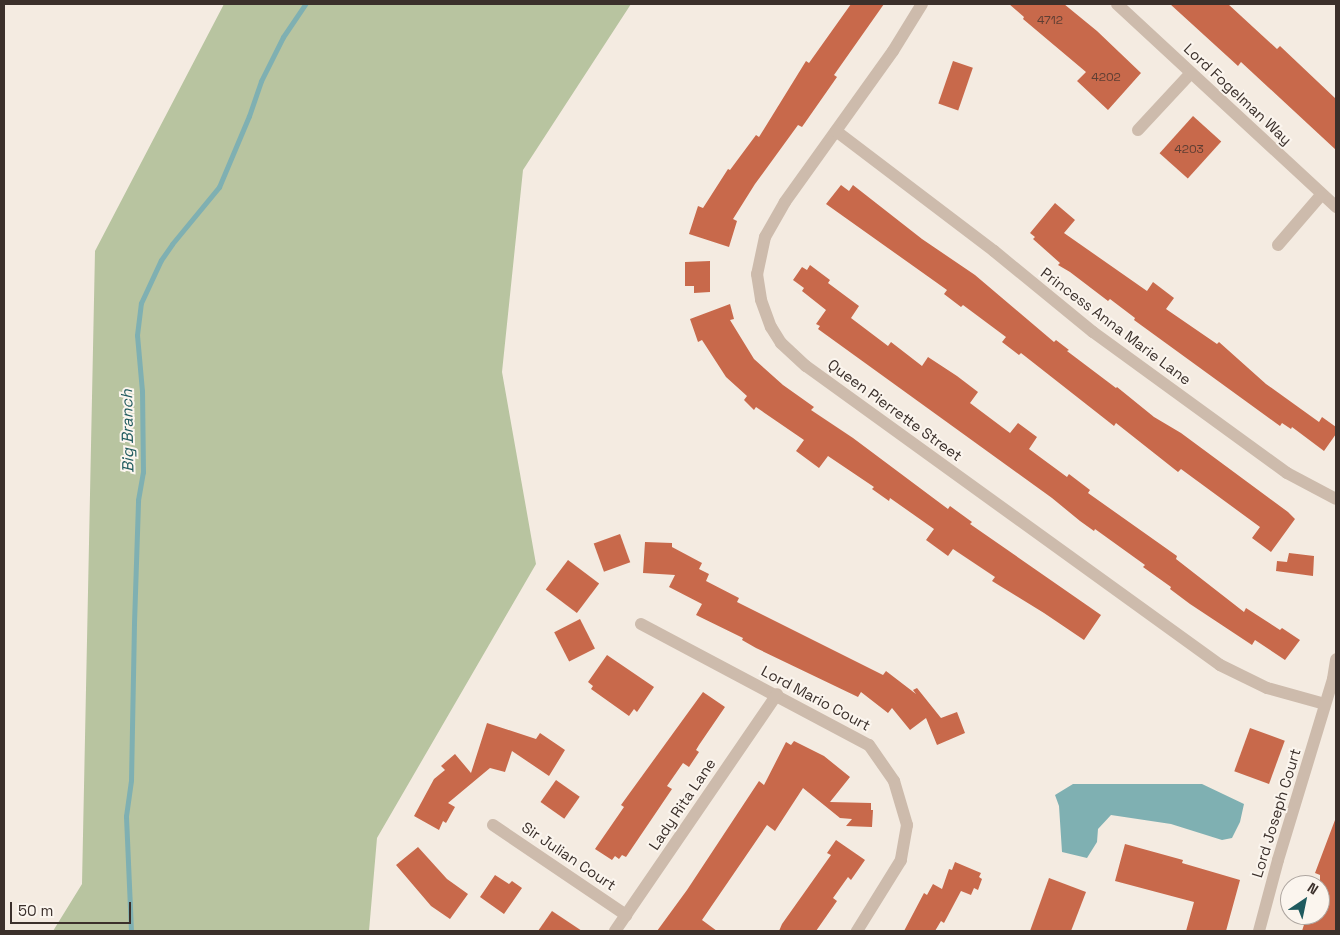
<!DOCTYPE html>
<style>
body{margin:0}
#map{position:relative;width:1340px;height:935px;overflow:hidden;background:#f4ebe1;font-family:"Space Grotesk",sans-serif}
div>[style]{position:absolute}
.green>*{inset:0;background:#b8c4a0}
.water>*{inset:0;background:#7fb0b2}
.stream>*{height:5px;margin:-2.5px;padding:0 2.5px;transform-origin:2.5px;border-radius:2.5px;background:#7fb0b2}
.building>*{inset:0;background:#c8694b;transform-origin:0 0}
.street>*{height:12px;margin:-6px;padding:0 6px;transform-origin:6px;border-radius:6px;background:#cdbbac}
span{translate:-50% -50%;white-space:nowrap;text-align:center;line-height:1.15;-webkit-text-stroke:4px #fbf5ee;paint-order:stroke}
.number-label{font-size:12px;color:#5e3e33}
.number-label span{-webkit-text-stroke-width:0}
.street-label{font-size:15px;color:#3b302b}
.water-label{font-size:16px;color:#1f5a5e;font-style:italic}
.frame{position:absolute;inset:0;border:5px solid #3b302b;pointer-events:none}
.north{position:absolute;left:1280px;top:875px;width:50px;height:50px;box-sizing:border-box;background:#fbf5ee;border:1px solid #aea6a0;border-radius:50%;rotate:34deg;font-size:14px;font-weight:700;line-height:20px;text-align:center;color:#3b302b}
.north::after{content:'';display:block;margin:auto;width:18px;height:22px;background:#1f5a5e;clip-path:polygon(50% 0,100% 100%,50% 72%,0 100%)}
.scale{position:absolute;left:10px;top:902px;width:121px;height:22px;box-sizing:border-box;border:2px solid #3b302b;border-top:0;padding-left:6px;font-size:15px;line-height:18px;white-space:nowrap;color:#3b302b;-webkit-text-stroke:4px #fbf5ee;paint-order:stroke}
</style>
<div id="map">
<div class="green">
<div style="clip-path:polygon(224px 4px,631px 4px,523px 170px,502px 372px,536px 564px,377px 838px,369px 931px,53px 931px,82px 884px,95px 251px)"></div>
</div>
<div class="water">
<div style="clip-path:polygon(1073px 784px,1202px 784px,1244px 804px,1240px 822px,1232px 838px,1222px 840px,1171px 824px,1111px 815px,1098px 829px,1097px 842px,1087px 858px,1062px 852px,1059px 806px,1055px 795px)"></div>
</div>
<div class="stream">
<div style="left:131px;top:931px;width:115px;rotate:-92.5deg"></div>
<div style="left:126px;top:816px;width:36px;rotate:-82deg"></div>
<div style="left:131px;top:780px;width:157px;rotate:-88.9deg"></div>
<div style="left:134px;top:623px;width:123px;rotate:-88.1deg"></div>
<div style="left:138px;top:500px;width:28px;rotate:-80deg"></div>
<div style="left:143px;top:472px;width:81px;rotate:-90.7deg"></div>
<div style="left:142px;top:391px;width:56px;rotate:-95.1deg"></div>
<div style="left:137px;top:335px;width:32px;rotate:-83deg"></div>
<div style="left:141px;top:303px;width:47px;rotate:-65.1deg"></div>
<div style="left:161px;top:260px;width:19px;rotate:-55deg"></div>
<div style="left:172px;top:244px;width:74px;rotate:-50.5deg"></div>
<div style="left:219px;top:187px;width:77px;rotate:-67.1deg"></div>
<div style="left:249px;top:116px;width:37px;rotate:-71deg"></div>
<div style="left:261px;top:81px;width:49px;rotate:-63.4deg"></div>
<div style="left:283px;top:37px;width:40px;rotate:-56deg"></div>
</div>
<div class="building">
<div style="clip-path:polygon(851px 4px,884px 4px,834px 75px,837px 77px,802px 127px,798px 125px,755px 184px,733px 219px,737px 221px,729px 247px,689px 234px,698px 206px,703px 208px,728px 169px,730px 170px,756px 135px,759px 137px,806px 61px,809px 63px)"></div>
<div style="clip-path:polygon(1009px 4px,1064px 4px,1097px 31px,1141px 73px,1108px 110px,1077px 81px,1086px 72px,1023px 19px,1024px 17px)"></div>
<div style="clip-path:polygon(1170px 4px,1228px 4px,1277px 49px,1280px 46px,1336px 99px,1336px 150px,1241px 62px,1238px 66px)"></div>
<div style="left:953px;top:61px;width:21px;height:45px;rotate:19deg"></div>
<div style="left:1193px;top:116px;width:38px;height:50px;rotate:42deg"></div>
<div style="clip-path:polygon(841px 185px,849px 191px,853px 185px,922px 239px,975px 275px,1054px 342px,1056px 340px,1069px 350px,1067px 351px,1116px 388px,1117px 387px,1154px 417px,1181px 433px,1288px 512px,1295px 519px,1271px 552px,1252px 538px,1260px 527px,1181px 469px,1178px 472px,1116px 423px,1114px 426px,1021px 353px,1019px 355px,1002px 342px,1006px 337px,963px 305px,961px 307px,944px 294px,947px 290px,826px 204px)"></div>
<div style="clip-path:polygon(1055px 203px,1075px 220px,1064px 233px,1147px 291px,1153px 282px,1174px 298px,1166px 309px,1217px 344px,1219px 342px,1266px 384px,1319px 422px,1322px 417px,1336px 427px,1336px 434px,1324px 451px,1292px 427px,1291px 429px,1282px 423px,1280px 426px,1134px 320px,1135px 318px,1110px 299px,1108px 301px,1070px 272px,1058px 265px,1060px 263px,1033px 239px,1035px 237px,1030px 233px)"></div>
<div style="clip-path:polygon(710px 261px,710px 292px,694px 293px,694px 286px,685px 286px,685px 262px)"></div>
<div style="clip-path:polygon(810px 265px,830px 280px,828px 283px,859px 306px,851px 318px,888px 346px,891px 342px,922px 366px,928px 357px,957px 376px,978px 392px,970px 403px,1010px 433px,1018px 423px,1037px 437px,1029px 449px,1067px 477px,1069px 474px,1090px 490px,1088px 493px,1177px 556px,1176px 559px,1244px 612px,1246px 608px,1280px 630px,1282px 628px,1300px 640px,1285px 660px,1255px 640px,1252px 645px,1190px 604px,1170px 589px,1171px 587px,1143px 567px,1145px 565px,1095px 529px,1094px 531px,1080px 521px,1052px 498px,818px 329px,820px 326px,816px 324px,826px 310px,802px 291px,804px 288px,793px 280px,802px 267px,807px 270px)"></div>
<div style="clip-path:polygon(730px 304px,734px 319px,730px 320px,754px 359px,783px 385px,814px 407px,811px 410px,853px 438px,948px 509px,950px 506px,972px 522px,970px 524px,1101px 615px,1084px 640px,1044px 613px,992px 581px,995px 577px,953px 549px,948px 556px,926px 540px,934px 529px,890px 498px,889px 501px,872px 489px,874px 487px,828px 456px,819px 468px,796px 451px,804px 440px,756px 407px,754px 410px,744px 400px,747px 396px,726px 377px,702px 340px,698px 342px,690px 319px)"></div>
<div style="left:620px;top:534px;width:30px;height:28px;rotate:70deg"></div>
<div style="clip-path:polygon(645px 542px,672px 543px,672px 547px,702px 563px,699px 569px,709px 574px,706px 581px,739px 598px,737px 602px,883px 675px,886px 671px,916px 694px,913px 690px,917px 688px,941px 718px,957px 712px,965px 733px,937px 745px,926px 718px,910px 730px,892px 708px,888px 713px,861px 692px,858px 697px,756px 648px,742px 640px,743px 638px,696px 615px,702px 604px,669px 587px,675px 575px,643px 573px)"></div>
<div style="clip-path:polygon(1289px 553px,1314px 556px,1313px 576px,1276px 571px,1277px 561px,1287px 562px)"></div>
<div style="left:568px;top:560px;width:39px;height:37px;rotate:37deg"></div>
<div style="left:580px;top:619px;width:33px;height:29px;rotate:63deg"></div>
<div style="clip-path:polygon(607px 655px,654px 687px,637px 712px,634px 709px,629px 716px,591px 689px,593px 686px,588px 682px)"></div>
<div style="clip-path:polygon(703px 692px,725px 707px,699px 745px,696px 750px,699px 752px,689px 767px,683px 763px,667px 786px,672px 789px,626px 857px,622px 855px,619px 859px,615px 856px,612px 860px,595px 849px,624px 807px,621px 805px)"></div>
<div style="clip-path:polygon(487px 723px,536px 739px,540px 733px,565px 750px,549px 776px,512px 751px,505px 772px,490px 768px,448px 803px,455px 807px,446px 823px,443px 821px,439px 830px,414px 816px,434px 779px,445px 770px,441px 766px,455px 754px,471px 773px)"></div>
<div style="left:1250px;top:728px;width:37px;height:46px;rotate:20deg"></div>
<div style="clip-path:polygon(794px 741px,824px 756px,850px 777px,830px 802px,871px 803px,871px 810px,873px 810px,872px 827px,846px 826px,852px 819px,840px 818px,803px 788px,775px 831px,767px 825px,702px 920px,717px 931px,657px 931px,687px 890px,759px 781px,764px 785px,786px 742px,791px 745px)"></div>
<div style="left:556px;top:780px;width:29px;height:27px;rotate:35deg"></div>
<div style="clip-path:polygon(1335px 820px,1336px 931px,1302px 931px,1307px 915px,1320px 915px,1320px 875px,1315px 873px)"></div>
<div style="clip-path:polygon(836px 840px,865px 860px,851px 880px,848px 877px,833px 898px,837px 901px,816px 931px,779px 931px,782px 924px,831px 855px,827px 853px)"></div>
<div style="clip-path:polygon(1125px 844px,1183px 860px,1182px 863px,1240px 880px,1226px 931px,1186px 931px,1194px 902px,1115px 881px)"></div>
<div style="clip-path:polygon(418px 847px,447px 879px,468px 894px,450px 919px,431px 906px,396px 865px)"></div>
<div style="clip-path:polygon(955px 862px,981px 873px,979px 877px,982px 879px,978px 890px,974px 888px,971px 895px,961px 891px,944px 923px,941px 921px,935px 931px,904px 931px,924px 893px,927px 895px,933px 884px,942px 889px,949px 869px,952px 870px)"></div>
<div style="clip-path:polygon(495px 875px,509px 884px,512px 881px,522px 888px,504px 914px,480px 897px)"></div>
<div style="clip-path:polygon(1049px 878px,1086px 892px,1071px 931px,1030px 931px)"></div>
<div style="clip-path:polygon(552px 911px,582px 931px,538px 931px)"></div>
</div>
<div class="street">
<div style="left:922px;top:4px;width:55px;rotate:121.7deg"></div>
<div style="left:893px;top:51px;width:186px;rotate:125.6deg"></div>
<div style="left:785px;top:202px;width:40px;rotate:119.7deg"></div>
<div style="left:765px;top:237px;width:38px;rotate:102deg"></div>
<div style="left:757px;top:274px;width:26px;rotate:81deg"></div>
<div style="left:761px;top:300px;width:29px;rotate:70deg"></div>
<div style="left:771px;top:327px;width:19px;rotate:58deg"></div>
<div style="left:781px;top:343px;width:34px;rotate:43deg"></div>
<div style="left:806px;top:366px;width:511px;rotate:35.84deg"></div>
<div style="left:1220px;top:665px;width:52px;rotate:26.1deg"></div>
<div style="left:1267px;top:688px;width:60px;rotate:15.4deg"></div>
<div style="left:1117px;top:4px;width:299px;rotate:42.8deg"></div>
<div style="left:1138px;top:130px;width:78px;rotate:-47.1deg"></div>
<div style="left:836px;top:131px;width:198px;rotate:37.2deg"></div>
<div style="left:994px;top:251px;width:128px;rotate:39.3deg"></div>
<div style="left:1093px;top:332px;width:240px;rotate:36deg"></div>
<div style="left:1287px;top:473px;width:55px;rotate:28deg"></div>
<div style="left:1278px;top:245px;width:67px;rotate:-49.2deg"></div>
<div style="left:641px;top:624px;width:258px;rotate:28deg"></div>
<div style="left:869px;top:745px;width:44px;rotate:55.2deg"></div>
<div style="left:894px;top:781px;width:46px;rotate:73.5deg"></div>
<div style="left:907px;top:825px;width:36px;rotate:100deg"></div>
<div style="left:901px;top:860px;width:84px;rotate:121.8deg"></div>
<div style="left:493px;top:825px;width:161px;rotate:34.1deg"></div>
<div style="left:615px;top:931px;width:287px;rotate:-55.6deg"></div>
<div style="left:1259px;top:931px;width:73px;rotate:-75deg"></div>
<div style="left:1278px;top:860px;width:189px;rotate:-73.1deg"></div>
<div style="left:1333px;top:679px;width:20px;rotate:-81deg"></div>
</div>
<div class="number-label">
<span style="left:1050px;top:21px">4712</span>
<span style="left:1106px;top:78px">4202</span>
<span style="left:1189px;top:150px">4203</span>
</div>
<div class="street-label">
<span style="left:1238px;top:94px;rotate:43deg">Lord Fogelman Way</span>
<span style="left:1116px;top:326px;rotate:37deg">Princess Anna Marie Lane</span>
<span style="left:895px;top:410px;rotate:36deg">Queen Pierrette Street</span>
<span style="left:816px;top:698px;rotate:28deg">Lord Mario Court</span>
<span style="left:682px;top:804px;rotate:-56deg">Lady Rita Lane</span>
<span style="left:1276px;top:813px;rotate:-73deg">Lord Joseph Court</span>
<span style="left:569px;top:856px;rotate:34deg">Sir Julian Court</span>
</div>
<div class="water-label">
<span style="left:128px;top:431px;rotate:-91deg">Big Branch</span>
</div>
<div class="frame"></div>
<div class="north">N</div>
<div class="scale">50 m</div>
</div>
